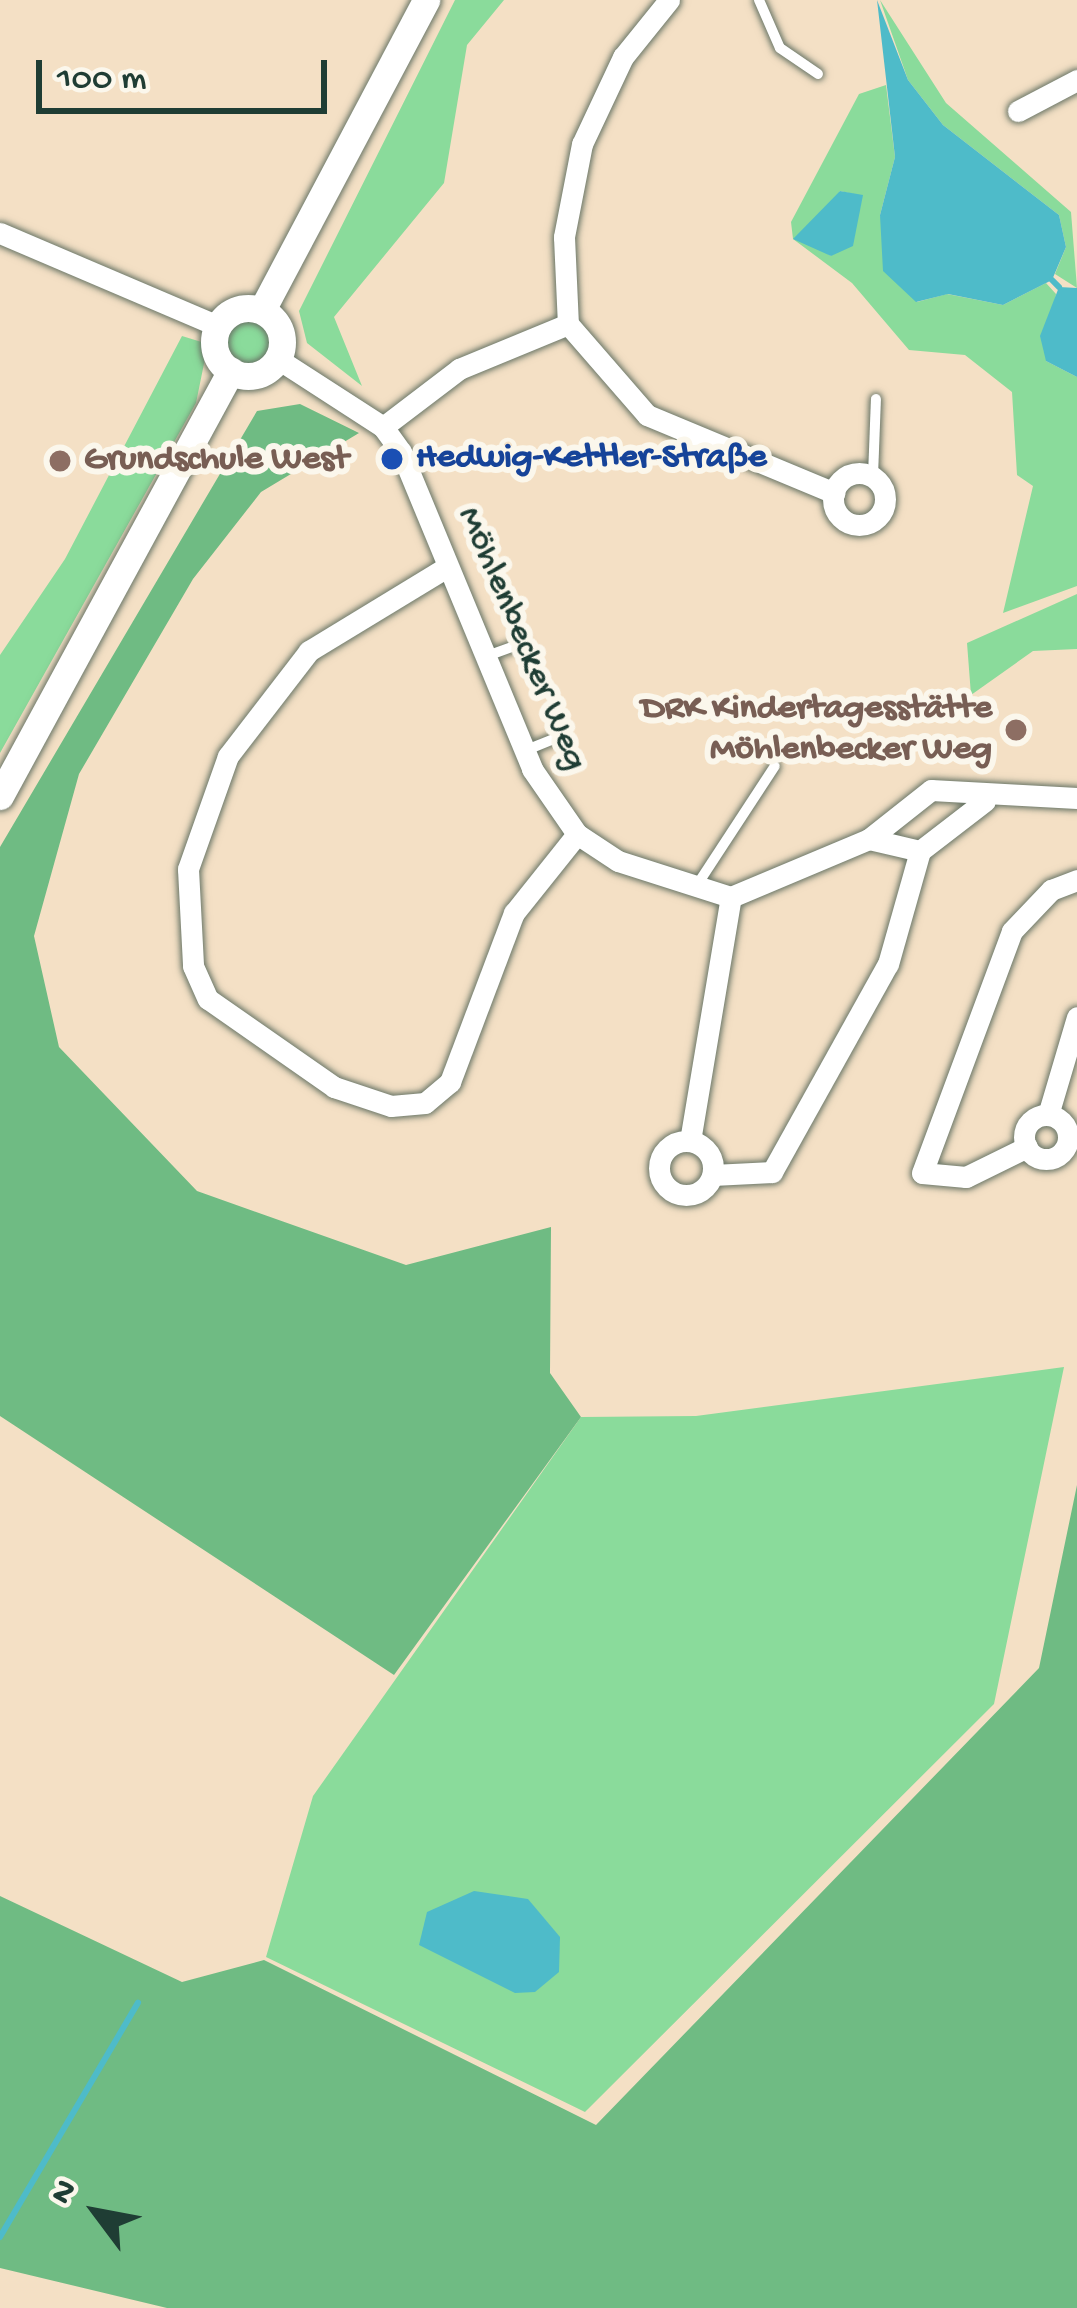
<!DOCTYPE html>
<meta charset="utf-8">
<style>
body{margin:0}
#map{position:relative;width:1077px;height:2308px;overflow:hidden;background:#f4e0c5;font-family:"Gochi Hand",sans-serif}
div>[style]{position:absolute}
.green>*{inset:0;background:#8adb9b}
.round{border-radius:50%}
.forest>*{inset:0;background:#6fbb83}
.water>*{inset:0;background:#4ebbc9}
.stream>*{height:6px;margin:-3px;padding:0 3px;transform-origin:3px;border-radius:3px;background:#4ebbc9}
.roads{filter:drop-shadow(0 0 3px #6a7667) drop-shadow(0 0 3px #6a7667)}
.service>*{height:10px;margin:-5px;padding:0 5px;transform-origin:5px;border-radius:5px;background:#fff}
.minor>*{height:21px;margin:-10.5px;padding:0 10.5px;transform-origin:10.5px;border-radius:10.5px;background:#fff}
.minor>.ring{margin:-10.5px;padding:0;box-sizing:content-box;background:none;border:21px solid #fff;border-radius:50%}
.secondary>*{height:27px;margin:-13.5px;padding:0 13.5px;transform-origin:13.5px;border-radius:13.5px;background:#fff}
.secondary>.ring{margin:-13.5px;padding:0;box-sizing:content-box;background:none;border:27px solid #fff;border-radius:50%}
.dots>*{width:33px;height:33px;translate:-50% -50%;box-sizing:border-box;border:6px solid #fbf7ec;border-radius:50%}
span{translate:-50% -50%;white-space:nowrap;text-align:center;line-height:1.15;-webkit-text-stroke:12px #fbf7ec;paint-order:stroke}
.transit-label{font-size:36px;color:#164399;font-weight:700}
.left{translate:0 -50%;text-align:left}
.education-label{font-size:36px;color:#785e54;font-weight:700}
.right{translate:-100% -50%;text-align:right}
.street-label{font-size:36px;color:#1f3d34}
.north{position:absolute;left:36px;top:2152px;width:120px;height:120px;-webkit-text-stroke:9px #fbf7ec;paint-order:stroke;rotate:302deg;font-size:33px;font-weight:700;line-height:48px;text-align:center;color:#1f3d34}
.north::after{content:'';display:block;margin:auto;width:42px;height:54px;background:#1f3d34;clip-path:polygon(50% 0,100% 100%,50% 72%,0 100%)}
.scale{position:absolute;left:36px;top:60px;width:291px;height:54px;box-sizing:border-box;border:6px solid #1f3d34;border-top:0;padding-left:15px;font-size:36px;line-height:42px;white-space:nowrap;color:#1f3d34;-webkit-text-stroke:9px #fbf7ec;paint-order:stroke}
</style>
<div id="map">
<div class="green">
<div style="clip-path:polygon(455px 0,504px 0,467px 45px,444px 183px,334px 317px,362px 386px,307px 343px,299px 311px)"></div>
<div style="clip-path:polygon(880px 0,946px 103px,1071px 212px,1077px 288px,1055px 274px,1066px 247px,1059px 215px,943px 125px,908px 80px)"></div>
<div style="clip-path:polygon(evenodd,886px 85px,895px 157px,880px 215px,917px 302px,947px 294px,1003px 305px,1046px 283px,1056px 294px,1046px 361px,1077px 377px,1077px 586px,1003px 613px,1033px 486px,1017px 475px,1012px 392px,965px 355px,909px 350px,852px 283px,793px 239px,791px 222px,859px 94px,886px 85px,840px 191px,862px 196px,831px 256px,809px 242px,840px 191px)"></div>
<div class="round" style="left:226px;top:320px;width:44px;height:44px"></div>
<div style="clip-path:polygon(182px 336px,208px 344px,196px 403px,0 753px,0 655px,65px 559px)"></div>
<div style="clip-path:polygon(1077px 594px,1077px 649px,1033px 651px,971px 695px,967px 643px)"></div>
<div style="clip-path:polygon(1064px 1367px,994px 1704px,585px 2112px,266px 1957px,313px 1796px,581px 1417px,696px 1416px)"></div>
</div>
<div class="forest">
<div style="clip-path:polygon(300px 404px,359px 433px,261px 492px,193px 579px,79px 774px,34px 936px,59px 1047px,197px 1191px,406px 1265px,551px 1227px,550px 1373px,581px 1417px,394px 1675px,0 1416px,0 847px,257px 411px)"></div>
<div style="clip-path:polygon(1077px 1485px,1077px 2308px,167px 2308px,0 2268px,0 1896px,182px 1982px,264px 1960px,596px 2125px,1039px 1668px)"></div>
</div>
<div class="water">
<div style="clip-path:polygon(877px 0,908px 80px,943px 125px,1059px 215px,1066px 247px,1052px 280px,1003px 305px,948px 294px,916px 302px,883px 271px,880px 215px,895px 157px)"></div>
<div style="clip-path:polygon(840px 191px,863px 195px,853px 246px,831px 256px,793px 239px)"></div>
<div style="clip-path:polygon(1059px 287px,1077px 288px,1077px 377px,1046px 361px,1040px 336px)"></div>
<div style="clip-path:polygon(474px 1891px,528px 1899px,560px 1937px,559px 1972px,535px 1992px,515px 1993px,419px 1945px,427px 1912px)"></div>
</div>
<div class="stream">
<div style="left:1052px;top:280px;width:10px;rotate:45deg"></div>
<div style="left:0;top:2237px;width:272px;rotate:-59.5deg"></div>
</div>
<div class="roads">
<div class="service">
<div style="left:759px;top:0;width:52px;rotate:66.4deg"></div>
<div style="left:780px;top:48px;width:46px;rotate:34.4deg"></div>
<div style="left:873px;top:476px;width:77px;rotate:-87.8deg"></div>
<div style="left:487px;top:656px;width:37px;rotate:-20deg"></div>
<div style="left:524px;top:751px;width:37px;rotate:-22deg"></div>
<div style="left:697px;top:885px;width:142px;rotate:-56.8deg"></div>
</div>
<div class="minor">
<div style="left:669px;top:0;width:73px;rotate:128.9deg"></div>
<div style="left:623px;top:57px;width:96px;rotate:115.2deg"></div>
<div style="left:582px;top:144px;width:95px;rotate:101deg"></div>
<div style="left:564px;top:237px;width:87px;rotate:87.4deg"></div>
<div style="left:568px;top:324px;width:121px;rotate:49deg"></div>
<div style="left:647px;top:415px;width:203px;rotate:22.6deg"></div>
<div style="left:1018px;top:111px;width:67px;rotate:-27.7deg"></div>
<div style="left:0;top:233px;width:237px;rotate:23.1deg"></div>
<div style="left:278px;top:359px;width:125px;rotate:32.9deg"></div>
<div style="left:383px;top:427px;width:31px;rotate:54deg"></div>
<div style="left:401px;top:452px;width:343px;rotate:67.5deg"></div>
<div style="left:532px;top:769px;width:79px;rotate:55.3deg"></div>
<div style="left:577px;top:834px;width:49px;rotate:33.4deg"></div>
<div style="left:618px;top:861px;width:119px;rotate:17.7deg"></div>
<div style="left:731px;top:897px;width:150px;rotate:-22.8deg"></div>
<div style="left:869px;top:839px;width:79px;rotate:-38.3deg"></div>
<div style="left:931px;top:790px;width:146px;rotate:3.1deg"></div>
<div style="left:383px;top:427px;width:96px;rotate:-37.3deg"></div>
<div style="left:459px;top:369px;width:118px;rotate:-22.4deg"></div>
<div class="ring" style="left:833px;top:473px;width:31px;height:31px"></div>
<div style="left:447px;top:567px;width:162px;rotate:148.7deg"></div>
<div style="left:309px;top:651px;width:133px;rotate:127.6deg"></div>
<div style="left:228px;top:756px;width:120px;rotate:109.5deg"></div>
<div style="left:188px;top:869px;width:97px;rotate:87deg"></div>
<div style="left:193px;top:966px;width:36px;rotate:66deg"></div>
<div style="left:208px;top:999px;width:154px;rotate:34.9deg"></div>
<div style="left:334px;top:1087px;width:60px;rotate:18.4deg"></div>
<div style="left:391px;top:1106px;width:34px;rotate:-5deg"></div>
<div style="left:425px;top:1103px;width:33px;rotate:-40deg"></div>
<div style="left:450px;top:1082px;width:181px;rotate:-69.3deg"></div>
<div style="left:514px;top:913px;width:101px;rotate:-51.4deg"></div>
<div style="left:869px;top:839px;width:52px;rotate:13.2deg"></div>
<div style="left:920px;top:851px;width:82px;rotate:-37.6deg"></div>
<div style="left:1048px;top:1115px;width:102px;rotate:-73.5deg"></div>
<div class="ring" style="left:1024px;top:1115px;width:23px;height:23px"></div>
<div style="left:690px;top:1141px;width:247px;rotate:-80.5deg"></div>
<div class="ring" style="left:659px;top:1141px;width:33px;height:33px"></div>
<div style="left:1027px;top:1147px;width:68px;rotate:153.8deg"></div>
<div style="left:966px;top:1177px;width:44px;rotate:-174.8deg"></div>
<div style="left:922px;top:1173px;width:258px;rotate:-69.6deg"></div>
<div style="left:1012px;top:931px;width:57px;rotate:-46.4deg"></div>
<div style="left:1051px;top:890px;width:28px;rotate:-21deg"></div>
<div style="left:713px;top:1175px;width:59px;rotate:-2.9deg"></div>
<div style="left:772px;top:1172px;width:238px;rotate:-60.9deg"></div>
<div style="left:888px;top:964px;width:117px;rotate:-74.2deg"></div>
</div>
<div class="secondary">
<div class="ring" style="left:214px;top:308px;width:41px;height:41px"></div>
<div style="left:262px;top:310px;width:351px;rotate:-62.1deg"></div>
<div style="left:0;top:796px;width:484px;rotate:-61.5deg"></div>
</div>
</div>
<div class="dots">
<div style="left:392px;top:459px;background:#1a4fb4"></div>
<div style="left:60px;top:461px;background:#8d6e63"></div>
<div style="left:1016px;top:730px;background:#8d6e63"></div>
</div>
<div class="transit-label">
<span class="left" style="left:416px;top:459px">Hedwig-Kettler-Straße</span>
</div>
<div class="education-label">
<span class="left" style="left:84px;top:461px">Grundschule West</span>
<span class="right" style="left:992px;top:730px">DRK Kindertagesstätte<br>Möhlenbecker Weg</span>
</div>
<div class="street-label">
<span style="left:521px;top:639px;rotate:67deg">Möhlenbecker Weg</span>
</div>
<div class="north">N</div>
<div class="scale">100 m</div>
</div>
